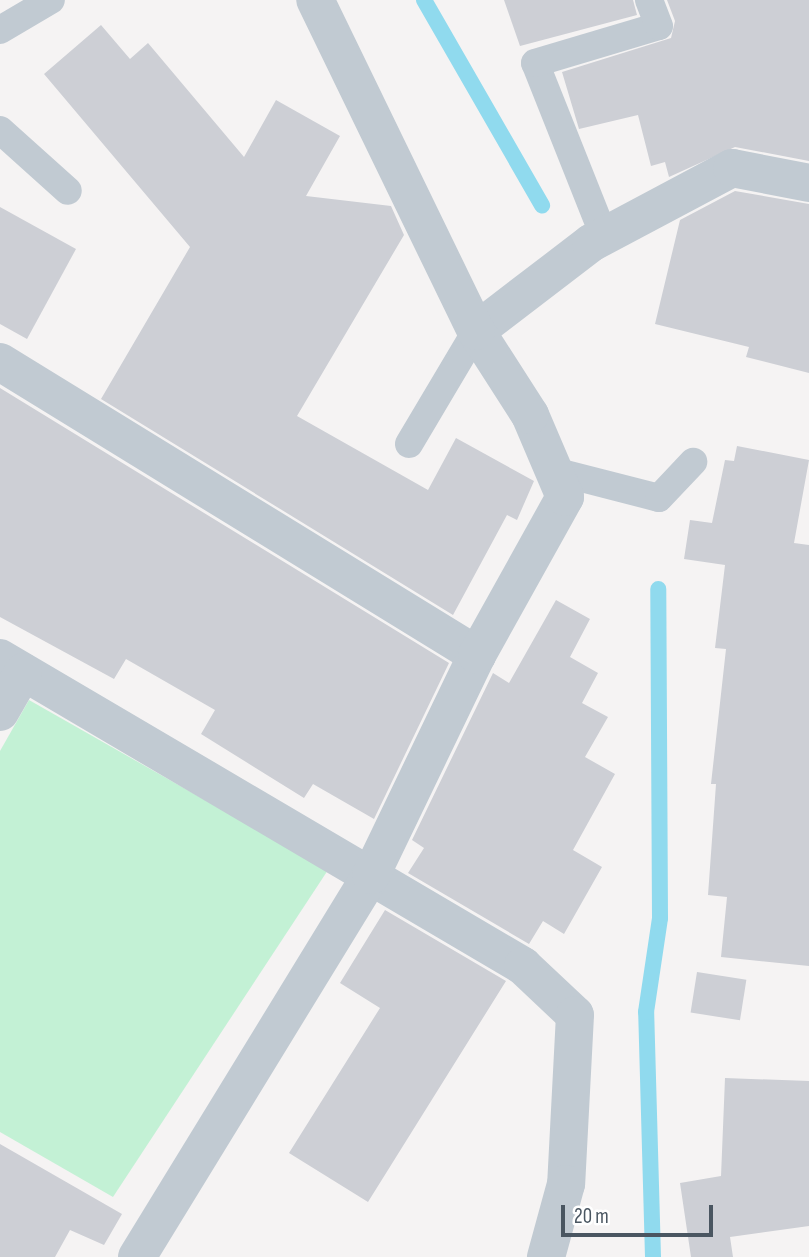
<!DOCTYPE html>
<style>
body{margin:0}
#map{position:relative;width:809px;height:1257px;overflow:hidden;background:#f5f3f3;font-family:"Sofia Sans Condensed",sans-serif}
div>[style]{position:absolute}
.green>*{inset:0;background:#c3f1d5}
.stream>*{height:16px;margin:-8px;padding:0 8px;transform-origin:8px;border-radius:8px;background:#90daee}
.building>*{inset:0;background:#cdcfd5;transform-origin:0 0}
.service>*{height:28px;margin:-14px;padding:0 14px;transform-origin:14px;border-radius:14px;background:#c1cad2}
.minor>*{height:38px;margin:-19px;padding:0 19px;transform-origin:19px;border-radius:19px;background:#c1cad2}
span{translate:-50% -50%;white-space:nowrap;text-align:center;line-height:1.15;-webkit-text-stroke:6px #fff;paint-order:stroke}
.scale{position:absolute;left:561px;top:1205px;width:152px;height:32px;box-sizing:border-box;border:4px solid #4a5661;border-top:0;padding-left:9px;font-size:21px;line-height:24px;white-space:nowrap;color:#4a5661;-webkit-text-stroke:5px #fff;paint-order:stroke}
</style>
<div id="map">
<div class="green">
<div style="clip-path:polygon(29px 700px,328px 870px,113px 1197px,0 1132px,0 751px)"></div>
</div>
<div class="stream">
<div style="left:424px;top:0;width:237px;rotate:60.1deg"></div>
<div style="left:653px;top:1257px;width:245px;rotate:-91.6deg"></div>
<div style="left:646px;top:1012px;width:95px;rotate:-81.5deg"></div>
<div style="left:660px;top:918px;width:329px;rotate:-90.3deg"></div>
</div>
<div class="building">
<div style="clip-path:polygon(504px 0,633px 0,637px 15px,520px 46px)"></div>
<div style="clip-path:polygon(667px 0,809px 0,809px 161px,735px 147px,669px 177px,665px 162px,651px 166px,638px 115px,579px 129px,562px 72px,671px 38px,675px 21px)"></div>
<div style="clip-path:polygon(101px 25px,130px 59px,148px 43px,244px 157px,276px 100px,340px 136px,306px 196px,391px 206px,404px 235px,297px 416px,428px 490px,456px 438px,534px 481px,517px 520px,507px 515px,453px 615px,101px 399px,190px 247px,44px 74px)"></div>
<div style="clip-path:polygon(735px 191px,809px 204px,809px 373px,746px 357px,749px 347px,655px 324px,680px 220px)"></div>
<div style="clip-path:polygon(0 207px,76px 249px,27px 339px,0 324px)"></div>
<div style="clip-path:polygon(0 388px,449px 663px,374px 819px,313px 784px,304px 798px,201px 734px,215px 710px,126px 659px,114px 679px,0 617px)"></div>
<div style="clip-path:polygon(737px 446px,809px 460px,794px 543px,809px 545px,809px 966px,721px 957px,727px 897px,708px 895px,716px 784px,711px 784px,726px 649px,715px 648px,725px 565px,684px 559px,690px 520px,712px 523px,725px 460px,734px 461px)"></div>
<div style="clip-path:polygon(556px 600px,590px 619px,570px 657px,598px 673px,582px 703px,608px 717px,585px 757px,615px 774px,573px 850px,602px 867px,564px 934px,543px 921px,529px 944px,408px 873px,424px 848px,412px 840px,493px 673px,509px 683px)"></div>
<div style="clip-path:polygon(385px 910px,506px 981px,368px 1202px,289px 1153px,380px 1008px,340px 983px)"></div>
<div style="left:697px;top:972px;width:50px;height:41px;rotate:9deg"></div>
<div style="clip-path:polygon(725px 1078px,809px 1081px,809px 1226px,730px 1237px,733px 1257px,691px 1257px,680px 1183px,721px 1176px)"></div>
<div style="clip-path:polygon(0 1144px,122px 1214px,104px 1245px,70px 1230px,55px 1257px,0 1257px)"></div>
</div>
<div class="service">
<div style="left:0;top:30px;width:59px;rotate:-30.5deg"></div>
<div style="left:0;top:130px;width:91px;rotate:41.9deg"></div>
<div style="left:604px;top:236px;width:186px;rotate:-111.7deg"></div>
<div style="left:535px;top:63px;width:129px;rotate:-16.6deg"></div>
<div style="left:659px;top:26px;width:28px;rotate:-111deg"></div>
<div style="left:409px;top:444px;width:131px;rotate:-59.3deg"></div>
<div style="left:554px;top:471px;width:108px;rotate:14.4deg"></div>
<div style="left:659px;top:498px;width:50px;rotate:-46.6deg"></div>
</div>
<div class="minor">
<div style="left:476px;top:331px;width:145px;rotate:-37.4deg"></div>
<div style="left:591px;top:243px;width:160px;rotate:-28deg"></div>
<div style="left:732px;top:168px;width:78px;rotate:11deg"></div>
<div style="left:0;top:362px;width:560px;rotate:31.56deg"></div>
<div style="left:0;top:658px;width:607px;rotate:30.49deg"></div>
<div style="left:523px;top:966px;width:71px;rotate:43.3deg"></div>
<div style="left:575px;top:1015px;width:169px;rotate:93deg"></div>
<div style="left:566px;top:1184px;width:76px;rotate:105.3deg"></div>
<div style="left:0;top:712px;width:46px;rotate:-60.1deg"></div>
<div style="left:137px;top:1257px;width:448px;rotate:-58.5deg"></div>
<div style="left:371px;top:875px;width:244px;rotate:-64.3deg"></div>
<div style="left:477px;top:655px;width:181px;rotate:-60.9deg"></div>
<div style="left:565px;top:497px;width:89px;rotate:-113.1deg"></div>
<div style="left:530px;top:415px;width:100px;rotate:-122.7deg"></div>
<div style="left:476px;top:331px;width:368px;rotate:-115.9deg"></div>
</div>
<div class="scale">20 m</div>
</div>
